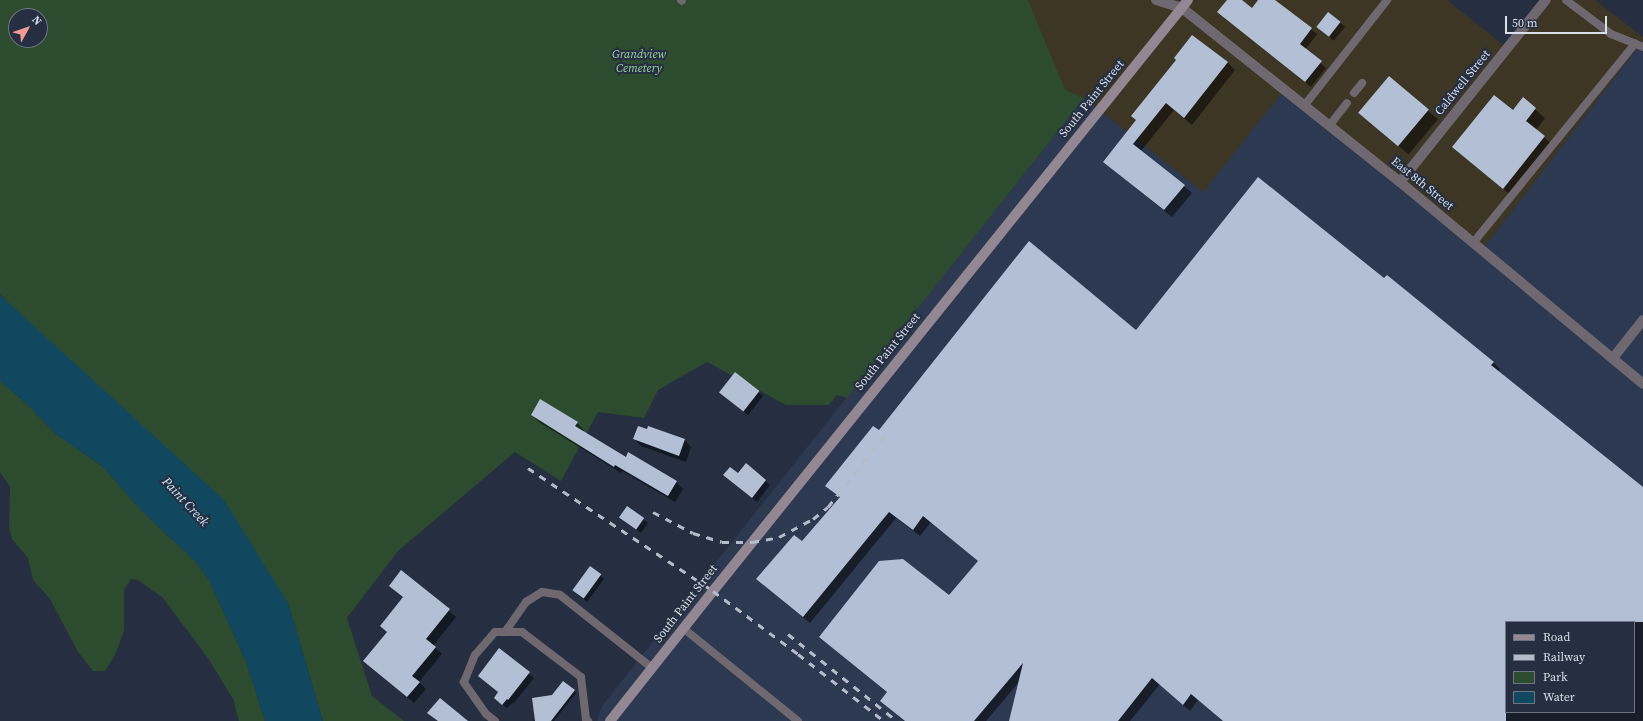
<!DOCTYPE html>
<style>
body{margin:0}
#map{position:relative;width:1643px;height:721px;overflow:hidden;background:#252f41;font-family:"Source Serif 4",serif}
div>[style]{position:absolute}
.commercial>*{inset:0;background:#3d3625}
.built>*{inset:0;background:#2c3950}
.green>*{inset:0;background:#2d4b2e}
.water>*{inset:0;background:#124760}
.shadow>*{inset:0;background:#0007;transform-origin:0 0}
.building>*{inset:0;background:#b2bfd5;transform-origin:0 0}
.service>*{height:8px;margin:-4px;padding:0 4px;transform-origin:4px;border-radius:4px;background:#706870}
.minor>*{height:10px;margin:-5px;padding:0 5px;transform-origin:5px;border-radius:5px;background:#706870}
.secondary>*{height:10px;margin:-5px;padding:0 5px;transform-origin:5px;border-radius:5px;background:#948794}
.rail>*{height:3px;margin-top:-1.5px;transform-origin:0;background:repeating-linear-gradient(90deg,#b5bcc9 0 7px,transparent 0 14px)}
span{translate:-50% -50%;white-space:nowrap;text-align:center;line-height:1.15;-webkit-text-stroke:4px #252f41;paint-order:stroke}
.park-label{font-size:12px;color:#9bd49b;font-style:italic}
.street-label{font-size:12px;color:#d9dfeb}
.water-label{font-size:13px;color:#c9e7f8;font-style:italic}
.legend{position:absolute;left:1505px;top:621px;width:130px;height:92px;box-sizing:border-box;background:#252f41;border:1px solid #6d7585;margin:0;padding:5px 7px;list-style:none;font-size:12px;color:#d9dfeb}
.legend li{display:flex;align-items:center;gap:8px;height:20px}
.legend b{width:20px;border:1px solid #6d7585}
.north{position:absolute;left:8px;top:8px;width:40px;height:40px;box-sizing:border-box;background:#252f41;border:1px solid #6d7585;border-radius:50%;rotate:50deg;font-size:11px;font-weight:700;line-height:16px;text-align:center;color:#d9dfeb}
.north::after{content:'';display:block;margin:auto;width:14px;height:18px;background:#f59c92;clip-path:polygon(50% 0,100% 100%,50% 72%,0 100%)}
.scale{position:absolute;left:1505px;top:16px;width:102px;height:18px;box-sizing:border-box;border:2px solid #d9dfeb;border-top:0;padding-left:5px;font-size:12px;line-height:14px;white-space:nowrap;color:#d9dfeb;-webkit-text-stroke:3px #252f41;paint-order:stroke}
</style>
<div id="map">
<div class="commercial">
<div style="clip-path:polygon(1015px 0,1447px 0,1507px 48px,1546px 0,1595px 0,1643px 37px,1643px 41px,1482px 250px,1203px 192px,1084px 98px,1021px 72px)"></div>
</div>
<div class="built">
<div style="clip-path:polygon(evenodd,1643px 41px,1643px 721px,597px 721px,602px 706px,1084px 98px,1203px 192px,1284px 90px,1482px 250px,1643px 41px,1506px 622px,1634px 622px,1634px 712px,1506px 712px,1506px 622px)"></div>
</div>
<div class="green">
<div style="clip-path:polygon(evenodd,0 0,1028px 0,1065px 90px,1084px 98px,847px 398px,837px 395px,829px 405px,786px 405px,707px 362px,658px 390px,644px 418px,598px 412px,561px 481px,515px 452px,398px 551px,347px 618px,372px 696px,404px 721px,323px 721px,288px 603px,0 294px,0 0,16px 16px,40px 16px,40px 40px,16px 40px,16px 16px)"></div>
<div style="clip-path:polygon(0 381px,27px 404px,56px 434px,102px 466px,142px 511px,198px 564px,210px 582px,247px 664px,265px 721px,239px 721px,233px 699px,208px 658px,163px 598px,138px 580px,131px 579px,124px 590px,124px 631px,115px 655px,105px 671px,93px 671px,78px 652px,50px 599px,33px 580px,28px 558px,12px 539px,9px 528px,10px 487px,0 472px)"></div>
</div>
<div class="water">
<div style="clip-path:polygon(0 295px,224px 500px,288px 603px,323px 721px,265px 721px,247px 664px,210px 582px,198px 564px,142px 511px,102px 466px,56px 434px,27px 404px,0 381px)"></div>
</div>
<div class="shadow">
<div style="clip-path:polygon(1228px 0,1240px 0,1252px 9px,1259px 0,1274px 0,1317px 34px,1305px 50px,1326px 68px,1311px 87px,1219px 12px)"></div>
<div style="left:1328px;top:13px;width:22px;height:18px;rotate:39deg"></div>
<div style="clip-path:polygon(1227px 62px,1235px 70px,1192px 125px,1174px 110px,1141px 151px,1192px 193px,1172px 217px,1112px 169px,1137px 121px)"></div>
<div style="left:1389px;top:78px;width:64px;height:46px;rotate:40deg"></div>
<div style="clip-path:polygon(1523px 99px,1545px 118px,1536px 130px,1554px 146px,1513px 197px,1453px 147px,1513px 111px)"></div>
<div style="clip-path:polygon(evenodd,1384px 280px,1493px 362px,1500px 369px,1498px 372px,1643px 488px,1643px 721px,1223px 721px,1198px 700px,1190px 711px,1160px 684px,1130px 721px,1011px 721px,1020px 681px,986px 721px,904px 721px,881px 701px,888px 693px,827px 643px,950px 597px,979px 562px,931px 522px,920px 536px,896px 518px,810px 623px,757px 579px,802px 542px,841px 498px,827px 486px,880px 431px,1136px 332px,1384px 280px,1506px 622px,1634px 622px,1634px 712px,1506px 712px,1506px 622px)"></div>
<div style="clip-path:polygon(735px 373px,763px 396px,748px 415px,724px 396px)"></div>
<div style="clip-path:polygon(532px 415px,577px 423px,584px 430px,583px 432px,627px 459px,676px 482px,683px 489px,675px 502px,622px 471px,621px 473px,539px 422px)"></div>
<div style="clip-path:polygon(634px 439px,685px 440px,691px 447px,686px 462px,641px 446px)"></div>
<div style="clip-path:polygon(738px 475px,765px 481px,770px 485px,757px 502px,729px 480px)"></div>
<div style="clip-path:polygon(627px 507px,648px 523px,641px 533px,625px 521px)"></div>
<div style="clip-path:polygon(401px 572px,456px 617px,433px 646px,442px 654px,419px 682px,426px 689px,414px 703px,365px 661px,388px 633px,404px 598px)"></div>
<div style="clip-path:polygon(600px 575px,604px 579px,587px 602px,577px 594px)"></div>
<div style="clip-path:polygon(500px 650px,534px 678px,513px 704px,512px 703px,507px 708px,499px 702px)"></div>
<div style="clip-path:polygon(574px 691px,576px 693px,554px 721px,533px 721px)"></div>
</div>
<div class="building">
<div style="clip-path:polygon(1227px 0,1242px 0,1252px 8px,1258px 0,1275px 0,1312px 28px,1300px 44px,1322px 61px,1305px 82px,1217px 12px)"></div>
<div style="left:1328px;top:12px;width:16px;height:19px;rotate:38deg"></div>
<div style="clip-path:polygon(1192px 35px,1228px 62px,1184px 118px,1166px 103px,1133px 144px,1185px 185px,1164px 210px,1103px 162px,1136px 120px,1131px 116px,1176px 60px,1174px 58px)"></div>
<div style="left:1389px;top:76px;width:52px;height:48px;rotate:40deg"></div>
<div style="clip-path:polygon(1494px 95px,1513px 110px,1523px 97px,1536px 108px,1526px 121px,1545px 136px,1503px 189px,1452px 147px)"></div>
<div style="clip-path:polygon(1258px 177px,1384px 278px,1387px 275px,1494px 362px,1491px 365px,1643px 487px,1643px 622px,1506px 622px,1506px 721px,1223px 721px,1191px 694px,1183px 705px,1152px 678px,1118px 721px,1009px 721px,1023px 663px,974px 721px,905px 721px,880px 701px,887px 692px,819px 637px,879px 561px,903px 559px,949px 595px,978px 561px,923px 516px,913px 530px,889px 512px,803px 617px,756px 579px,794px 535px,802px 541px,840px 497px,825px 486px,873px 426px,879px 430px,1029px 241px,1136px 330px)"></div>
<div style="left:735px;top:372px;width:31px;height:26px;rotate:38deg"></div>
<div style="clip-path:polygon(540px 399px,578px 422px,575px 426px,626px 457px,628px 452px,677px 481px,668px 496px,615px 465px,614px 467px,531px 415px)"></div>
<div style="clip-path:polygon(638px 426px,647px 429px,648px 426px,685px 439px,679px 456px,633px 439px)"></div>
<div style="clip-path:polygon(746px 463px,766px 480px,752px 498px,723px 475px,730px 467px,738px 473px)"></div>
<div style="left:627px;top:506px;width:21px;height:14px;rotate:35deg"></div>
<div style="left:590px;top:566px;width:14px;height:30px;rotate:36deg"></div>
<div style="clip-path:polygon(401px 570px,450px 609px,426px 639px,436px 647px,412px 676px,420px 682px,407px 697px,363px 661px,387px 632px,380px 626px,403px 597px,389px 586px)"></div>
<div style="clip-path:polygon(499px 648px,530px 672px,508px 700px,507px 699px,502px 705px,494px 698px,498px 692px,478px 676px)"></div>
<div style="clip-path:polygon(563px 681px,575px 690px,551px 721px,535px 721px,532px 698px,552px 695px)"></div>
<div style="clip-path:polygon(440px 698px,468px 721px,438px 721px,427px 713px)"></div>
</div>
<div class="service">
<div style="left:681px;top:0;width:1px;rotate:45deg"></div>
<div style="left:1566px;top:0;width:56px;rotate:37.1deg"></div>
<div style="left:1611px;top:34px;width:35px;rotate:22deg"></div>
<div style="left:1354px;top:93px;width:13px;rotate:-51deg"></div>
<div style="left:1304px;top:106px;width:135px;rotate:-51.9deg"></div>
<div style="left:1329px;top:126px;width:29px;rotate:-52deg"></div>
<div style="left:1473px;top:243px;width:257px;rotate:-50.9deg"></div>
<div style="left:683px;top:628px;width:148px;rotate:39deg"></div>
<div style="left:505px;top:632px;width:37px;rotate:-55deg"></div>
<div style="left:526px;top:602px;width:19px;rotate:-32deg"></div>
<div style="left:542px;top:592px;width:18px;rotate:9deg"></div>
<div style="left:560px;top:595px;width:117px;rotate:38.4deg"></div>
<div style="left:495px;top:721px;width:11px;rotate:-142deg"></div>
<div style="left:486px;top:714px;width:39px;rotate:-125deg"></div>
<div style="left:464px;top:682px;width:29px;rotate:-68deg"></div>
<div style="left:475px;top:655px;width:30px;rotate:-49deg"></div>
<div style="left:495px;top:632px;width:27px"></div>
<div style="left:522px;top:632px;width:74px;rotate:37.3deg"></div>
<div style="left:581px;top:677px;width:42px;rotate:83.2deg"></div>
<div style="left:586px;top:719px;width:3px;rotate:45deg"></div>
</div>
<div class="minor">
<div style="left:1156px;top:0;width:27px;rotate:17deg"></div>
<div style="left:1182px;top:8px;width:279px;rotate:38.6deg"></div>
<div style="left:1400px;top:182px;width:316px;rotate:39.7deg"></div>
<div style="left:1400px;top:182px;width:233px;rotate:-51.3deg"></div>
<div style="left:1613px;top:358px;width:48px;rotate:-51.7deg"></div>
</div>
<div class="secondary">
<div style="left:610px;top:721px;width:166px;rotate:-51.6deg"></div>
<div style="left:713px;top:591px;width:758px;rotate:-51.21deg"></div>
</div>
<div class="rail">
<div style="left:528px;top:468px;width:222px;rotate:33.6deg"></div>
<div style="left:713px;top:591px;width:106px;rotate:36.5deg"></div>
<div style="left:798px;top:654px;width:109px;rotate:37.9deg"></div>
<div style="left:653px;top:512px;width:45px;rotate:27.7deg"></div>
<div style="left:693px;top:533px;width:30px;rotate:17deg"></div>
<div style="left:722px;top:542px;width:30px"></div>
<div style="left:752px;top:542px;width:27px;rotate:-10deg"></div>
<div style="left:779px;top:537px;width:38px;rotate:-28deg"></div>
<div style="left:813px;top:519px;width:19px;rotate:-39deg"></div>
<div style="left:828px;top:507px;width:92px;rotate:-51.6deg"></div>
<div style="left:788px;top:634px;width:139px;rotate:38.6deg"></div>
</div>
<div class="park-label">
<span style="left:639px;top:62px">Grandview<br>Cemetery</span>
</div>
<div class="street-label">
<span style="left:1463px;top:83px;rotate:-51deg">Caldwell Street</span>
<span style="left:1092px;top:99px;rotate:-51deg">South Paint Street</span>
<span style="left:1422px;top:184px;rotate:39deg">East 8th Street</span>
<span style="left:888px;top:352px;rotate:-51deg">South Paint Street</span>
<span style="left:686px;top:604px;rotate:-52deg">South Paint Street</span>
</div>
<div class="water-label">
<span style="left:185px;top:502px;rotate:47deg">Paint Creek</span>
</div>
<ul class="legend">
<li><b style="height:5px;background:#948794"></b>Road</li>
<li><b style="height:5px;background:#b5bcc9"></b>Railway</li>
<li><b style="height:11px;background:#2d4b2e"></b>Park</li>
<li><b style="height:11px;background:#124760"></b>Water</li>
</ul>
<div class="north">N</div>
<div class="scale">50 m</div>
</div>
